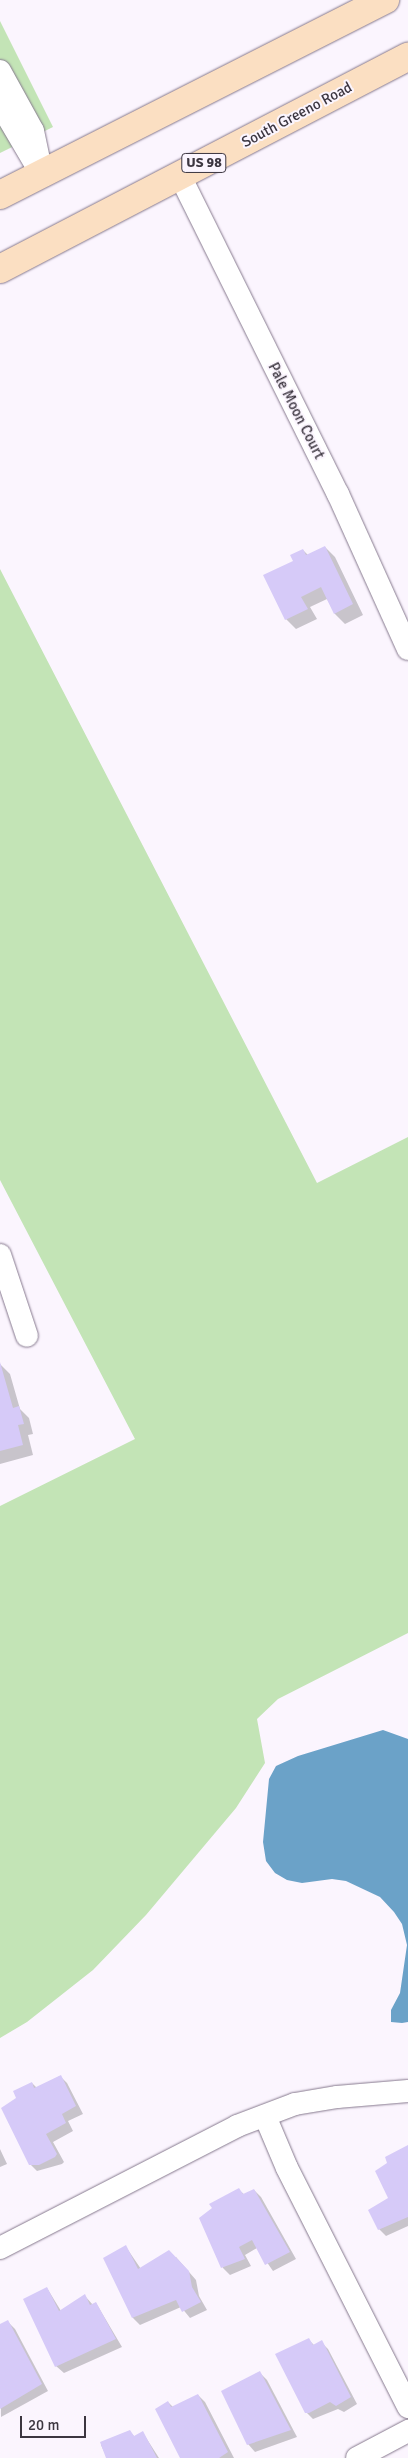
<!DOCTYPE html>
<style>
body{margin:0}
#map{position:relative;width:408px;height:2458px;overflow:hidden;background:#fbf5fe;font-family:Signika,sans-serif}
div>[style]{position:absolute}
.green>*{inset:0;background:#c3e4b6}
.water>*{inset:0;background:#6ba2c8}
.shadow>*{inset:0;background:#0003}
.building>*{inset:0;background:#d6caf8}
.roads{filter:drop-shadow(0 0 1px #86798e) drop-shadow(0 0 1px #86798e)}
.minor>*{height:22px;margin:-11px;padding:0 11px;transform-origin:11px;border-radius:11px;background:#fff}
.primary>*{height:28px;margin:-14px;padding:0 14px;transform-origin:14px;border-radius:14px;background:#fbdfc2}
span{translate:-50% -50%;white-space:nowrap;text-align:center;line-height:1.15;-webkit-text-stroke:4px #fbf5fe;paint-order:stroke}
.shield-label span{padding:1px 4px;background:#fbf5fe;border:1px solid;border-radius:4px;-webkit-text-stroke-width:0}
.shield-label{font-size:14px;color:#3c3640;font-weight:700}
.street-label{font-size:15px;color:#3c3640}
.scale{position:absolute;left:20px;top:2416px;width:66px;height:22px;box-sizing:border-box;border:2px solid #3c3640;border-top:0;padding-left:6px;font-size:15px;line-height:18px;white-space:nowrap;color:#3c3640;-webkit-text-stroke:4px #fbf5fe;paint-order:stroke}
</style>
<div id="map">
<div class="green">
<div style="clip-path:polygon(0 21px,53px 127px,0 153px)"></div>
<div style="clip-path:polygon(0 569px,317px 1183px,408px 1137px,408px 1633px,278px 1699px,257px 1719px,265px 1763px,236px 1808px,146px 1915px,93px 1970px,27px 2022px,0 2038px,0 1506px,135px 1439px,0 1180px)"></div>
</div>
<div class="water">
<div style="clip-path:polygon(383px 1730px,408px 1739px,408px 2022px,402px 2023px,391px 2022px,391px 2010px,400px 1993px,407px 1945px,402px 1924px,394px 1912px,380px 1897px,346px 1881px,332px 1879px,302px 1883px,287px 1880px,275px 1873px,266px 1861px,263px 1842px,269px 1779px,276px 1766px,298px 1756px)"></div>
</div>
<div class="shadow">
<div style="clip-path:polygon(325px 547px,335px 557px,363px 615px,345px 624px,335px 614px,327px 599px,310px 607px,317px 619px,296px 629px,286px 619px,295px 561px,303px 550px,308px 555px)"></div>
<div style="clip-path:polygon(0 1364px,10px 1374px,20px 1409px,29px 1418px,33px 1434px,28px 1435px,33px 1455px,0 1464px)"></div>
<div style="clip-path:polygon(60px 2076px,67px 2083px,83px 2114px,68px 2121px,73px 2131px,53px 2142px,64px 2162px,62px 2164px,37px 2171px,30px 2164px,18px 2098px,32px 2083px,37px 2088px)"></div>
<div style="clip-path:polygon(408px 2147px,408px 2226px,386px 2236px,379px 2229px)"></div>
<div style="clip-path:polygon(0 2149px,7px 2164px,0 2167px)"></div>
<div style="clip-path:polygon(239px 2190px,245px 2195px,254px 2190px,261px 2197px,296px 2259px,273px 2271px,257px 2248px,245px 2255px,251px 2266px,230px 2275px,223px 2268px,201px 2218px)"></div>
<div style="clip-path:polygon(126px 2247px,141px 2269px,176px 2257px,196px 2280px,199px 2296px,207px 2310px,190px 2318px,181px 2307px,140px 2325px,133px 2318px)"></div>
<div style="clip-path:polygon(47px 2288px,61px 2311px,85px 2296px,93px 2305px,96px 2303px,122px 2347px,64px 2373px,56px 2366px)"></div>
<div style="clip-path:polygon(8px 2322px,15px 2329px,48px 2391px,1px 2417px,0 2325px)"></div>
<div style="clip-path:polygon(309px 2340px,314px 2345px,321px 2342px,328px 2349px,357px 2404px,344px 2412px,338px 2409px,313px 2419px,306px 2412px)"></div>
<div style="clip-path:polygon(260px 2373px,267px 2380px,297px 2437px,255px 2452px,248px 2444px)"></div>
<div style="clip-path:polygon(198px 2395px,205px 2402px,234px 2458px,181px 2458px,168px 2402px,173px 2407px)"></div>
<div style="clip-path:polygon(130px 2432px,135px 2437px,143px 2433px,159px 2458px,107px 2458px,101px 2445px)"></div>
</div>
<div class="building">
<div style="clip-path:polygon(325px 546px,353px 604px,334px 614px,321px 587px,301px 597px,308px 609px,285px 620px,263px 575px,293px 561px,290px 555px,303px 549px,306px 555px)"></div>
<div style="clip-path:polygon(0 1362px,13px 1408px,19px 1406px,24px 1424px,18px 1425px,23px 1445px,0 1451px)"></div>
<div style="clip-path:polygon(61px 2075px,76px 2106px,62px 2114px,66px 2123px,46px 2134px,57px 2154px,55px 2157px,39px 2165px,29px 2165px,1px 2108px,16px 2098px,13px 2091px,32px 2082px,34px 2088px)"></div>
<div style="clip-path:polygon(408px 2145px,408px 2217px,378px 2230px,368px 2210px,388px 2198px,375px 2171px,387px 2163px,385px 2157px)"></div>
<div style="clip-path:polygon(239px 2188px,243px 2194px,254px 2189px,290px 2252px,265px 2265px,252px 2240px,239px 2247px,245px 2259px,221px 2268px,199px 2218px,212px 2208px,209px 2204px)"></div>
<div style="clip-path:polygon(126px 2245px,138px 2269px,169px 2250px,189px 2271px,192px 2287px,201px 2302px,182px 2312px,176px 2300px,132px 2318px,103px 2258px)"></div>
<div style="clip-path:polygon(47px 2287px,59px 2311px,85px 2294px,90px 2305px,96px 2302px,116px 2339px,55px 2367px,23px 2299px)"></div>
<div style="clip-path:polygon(8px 2320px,42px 2384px,0 2409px,0 2324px)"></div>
<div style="clip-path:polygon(309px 2338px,313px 2345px,322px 2340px,351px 2397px,336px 2406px,330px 2402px,309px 2413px,305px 2413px,275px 2354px)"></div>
<div style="clip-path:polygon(260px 2371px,291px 2430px,247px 2445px,221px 2391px)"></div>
<div style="clip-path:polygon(198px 2394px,228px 2452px,219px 2458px,180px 2458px,155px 2409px,168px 2401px,171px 2407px)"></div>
<div style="clip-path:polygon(130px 2430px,134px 2436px,143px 2431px,157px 2458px,106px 2458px,100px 2442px)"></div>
</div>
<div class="roads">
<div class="minor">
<div style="left:0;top:71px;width:68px;rotate:61.2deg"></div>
<div style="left:33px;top:131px;width:44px;rotate:78.2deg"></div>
<div style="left:0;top:104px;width:71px;rotate:59.5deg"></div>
<div style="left:180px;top:176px;width:355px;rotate:63.6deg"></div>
<div style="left:338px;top:494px;width:170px;rotate:65.7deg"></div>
<div style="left:0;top:1255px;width:85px;rotate:71.6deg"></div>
<div style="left:265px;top:2116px;width:56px;rotate:67.1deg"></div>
<div style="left:287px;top:2168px;width:268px;rotate:63.1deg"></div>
<div style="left:0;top:2248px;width:267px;rotate:-27.2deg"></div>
<div style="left:237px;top:2126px;width:62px;rotate:-20.8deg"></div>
<div style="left:295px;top:2104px;width:43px;rotate:-9.5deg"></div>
<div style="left:337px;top:2097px;width:71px;rotate:-4.8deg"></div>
<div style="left:357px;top:2458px;width:58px;rotate:-27.9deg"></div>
</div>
<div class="primary">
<div style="left:0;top:195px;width:432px;rotate:-26.9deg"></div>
<div style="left:0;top:269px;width:460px;rotate:-27.5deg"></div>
</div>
</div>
<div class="shield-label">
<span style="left:204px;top:163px">US 98</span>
</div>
<div class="street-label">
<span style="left:297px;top:115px;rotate:-28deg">South Greeno Road</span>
<span style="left:296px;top:411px;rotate:63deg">Pale Moon Court</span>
</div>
<div class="scale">20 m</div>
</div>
